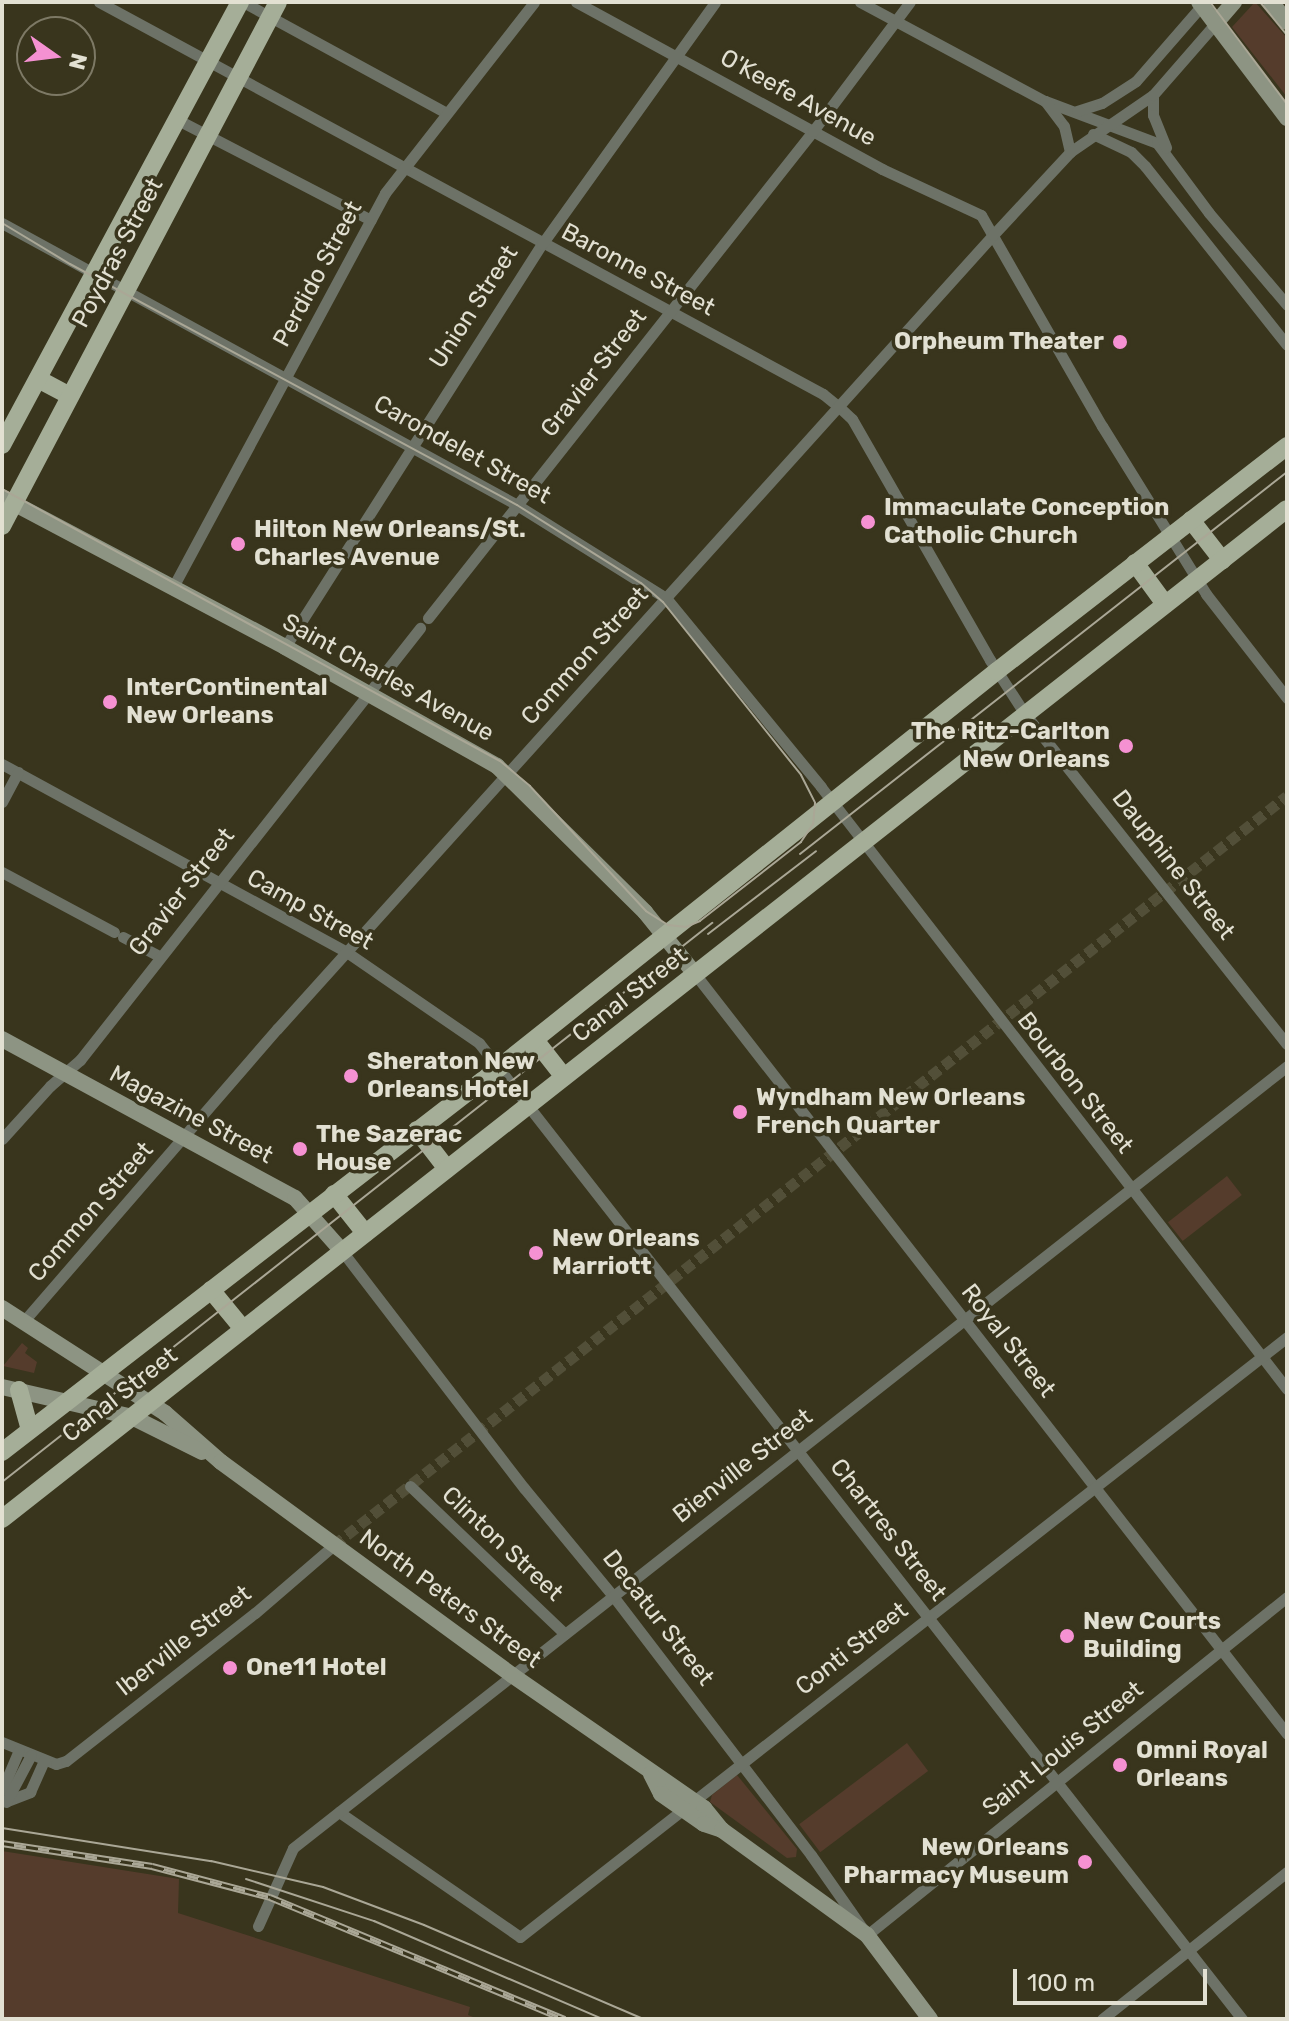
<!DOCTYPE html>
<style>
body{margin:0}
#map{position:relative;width:1289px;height:2021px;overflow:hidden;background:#39351d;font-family:Rubik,sans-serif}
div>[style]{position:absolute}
.green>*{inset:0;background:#553c2c;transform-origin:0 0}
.street-tunnel>*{height:11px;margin-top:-5.5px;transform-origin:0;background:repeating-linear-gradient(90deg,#524f38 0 11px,transparent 0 16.5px)}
.street>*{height:11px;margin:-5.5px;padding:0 5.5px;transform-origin:5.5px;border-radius:5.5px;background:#6d7267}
.secondary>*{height:16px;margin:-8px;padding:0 8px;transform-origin:8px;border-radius:8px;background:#8d9483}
.primary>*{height:18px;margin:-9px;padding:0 9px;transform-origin:9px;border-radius:9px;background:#a5ae98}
.tram>*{height:2px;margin:-1px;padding:0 1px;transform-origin:1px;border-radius:1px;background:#aaa796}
.rail>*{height:7px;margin-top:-3.5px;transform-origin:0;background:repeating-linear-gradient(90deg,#39351d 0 12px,#aaa796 0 24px);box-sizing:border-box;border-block:2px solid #aaa796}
.dots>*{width:22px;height:22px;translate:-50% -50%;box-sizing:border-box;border:4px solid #39351d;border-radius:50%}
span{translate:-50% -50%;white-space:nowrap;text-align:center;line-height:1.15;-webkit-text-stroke:7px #39351d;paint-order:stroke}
.street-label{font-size:24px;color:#e2e0d2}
.poi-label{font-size:24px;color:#e2e0d2;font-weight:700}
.right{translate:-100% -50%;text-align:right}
.left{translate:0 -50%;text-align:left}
.frame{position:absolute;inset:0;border:4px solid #e2e0d2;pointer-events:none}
.north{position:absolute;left:16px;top:16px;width:80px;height:80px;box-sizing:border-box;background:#39351d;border:2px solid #7d7965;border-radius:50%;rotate:104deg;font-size:22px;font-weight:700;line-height:32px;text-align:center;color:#e2e0d2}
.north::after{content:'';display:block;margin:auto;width:28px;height:36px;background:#f591d2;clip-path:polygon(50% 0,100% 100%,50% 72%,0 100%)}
.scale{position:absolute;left:1013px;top:1969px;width:194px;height:36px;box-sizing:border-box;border:4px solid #e2e0d2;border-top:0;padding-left:10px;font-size:24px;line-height:28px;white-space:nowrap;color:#e2e0d2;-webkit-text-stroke:6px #39351d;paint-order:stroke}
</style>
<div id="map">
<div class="green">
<div style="clip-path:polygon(1255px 2px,1287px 38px,1287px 97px,1232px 27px)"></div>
<div style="left:1227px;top:1176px;width:24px;height:75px;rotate:52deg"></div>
<div style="clip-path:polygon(22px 1343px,28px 1348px,25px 1353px,37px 1362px,34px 1373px,3px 1366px)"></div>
<div style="left:907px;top:1743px;width:35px;height:135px;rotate:53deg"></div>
<div style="clip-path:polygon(737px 1775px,797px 1849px,796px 1857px,787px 1858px,710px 1802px,712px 1795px)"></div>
<div style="clip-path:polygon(2px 1851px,179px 1879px,178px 1913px,470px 2007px,468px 2015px,478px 2019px,2px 2019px)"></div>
</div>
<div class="street-tunnel">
<div style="left:334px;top:1545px;width:1212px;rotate:-38.17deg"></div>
</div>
<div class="street">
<div style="left:99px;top:2px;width:823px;rotate:28.43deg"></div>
<div style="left:823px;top:394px;width:19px;rotate:39deg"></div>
<div style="left:838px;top:406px;width:19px;rotate:43deg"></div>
<div style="left:852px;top:419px;width:278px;rotate:60.2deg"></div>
<div style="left:990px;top:660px;width:64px;rotate:57.1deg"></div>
<div style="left:1025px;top:714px;width:421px;rotate:51.6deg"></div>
<div style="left:243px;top:2px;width:232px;rotate:28.6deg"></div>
<div style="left:576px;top:2px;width:349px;rotate:28.6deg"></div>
<div style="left:882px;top:169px;width:109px;rotate:24.9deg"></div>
<div style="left:981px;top:215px;width:243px;rotate:60.2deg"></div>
<div style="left:1102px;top:426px;width:198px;rotate:58.2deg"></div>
<div style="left:1206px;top:594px;width:132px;rotate:52.1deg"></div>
<div style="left:860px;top:2px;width:210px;rotate:28.2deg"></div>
<div style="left:1045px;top:101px;width:120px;rotate:20.6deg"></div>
<div style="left:1157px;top:143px;width:87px;rotate:53.4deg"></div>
<div style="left:1209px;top:213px;width:121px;rotate:49.7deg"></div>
<div style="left:1153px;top:95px;width:20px;rotate:90deg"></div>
<div style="left:1153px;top:115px;width:35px;rotate:68deg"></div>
<div style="left:1045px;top:101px;width:31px;rotate:53deg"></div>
<div style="left:1064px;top:126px;width:27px;rotate:77deg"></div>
<div style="left:1077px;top:111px;width:26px;rotate:-18deg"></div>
<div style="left:1102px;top:103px;width:40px;rotate:-32.9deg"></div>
<div style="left:1136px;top:81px;width:101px;rotate:-49deg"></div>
<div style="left:178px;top:120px;width:217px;rotate:27.4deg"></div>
<div style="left:1093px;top:134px;width:42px;rotate:25.3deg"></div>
<div style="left:1131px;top:152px;width:20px;rotate:45deg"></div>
<div style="left:1145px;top:166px;width:228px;rotate:51.6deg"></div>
<div style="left:2px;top:223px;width:587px;rotate:28.7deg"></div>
<div style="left:517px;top:505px;width:176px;rotate:32deg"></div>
<div style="left:666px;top:598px;width:244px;rotate:50.6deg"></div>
<div style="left:821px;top:787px;width:761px;rotate:52.26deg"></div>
<div style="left:173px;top:587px;width:447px;rotate:-61.7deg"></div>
<div style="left:385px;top:193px;width:242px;rotate:-52deg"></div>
<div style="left:428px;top:618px;width:621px;rotate:-51.67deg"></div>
<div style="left:813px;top:131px;width:161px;rotate:-53.1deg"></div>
<div style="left:285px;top:647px;width:478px;rotate:-57.5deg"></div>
<div style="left:542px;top:244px;width:297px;rotate:-54.4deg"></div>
<div style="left:2px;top:764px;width:394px;rotate:28.6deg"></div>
<div style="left:348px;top:953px;width:159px;rotate:34.5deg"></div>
<div style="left:479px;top:1043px;width:1239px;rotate:51.98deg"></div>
<div style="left:2px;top:802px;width:34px;rotate:-62deg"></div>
<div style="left:2px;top:872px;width:127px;rotate:28.2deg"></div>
<div style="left:123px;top:937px;width:41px;rotate:27.8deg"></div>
<div style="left:695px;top:974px;width:963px;rotate:52.08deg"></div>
<div style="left:2px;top:1139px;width:72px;rotate:-47.8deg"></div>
<div style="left:50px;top:1086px;width:40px;rotate:-41deg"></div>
<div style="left:80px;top:1060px;width:550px;rotate:-51.8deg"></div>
<div style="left:342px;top:1251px;width:299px;rotate:52.5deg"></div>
<div style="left:524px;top:1488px;width:140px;rotate:50.5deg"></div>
<div style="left:613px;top:1596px;width:326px;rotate:52.6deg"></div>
<div style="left:811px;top:1855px;width:98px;rotate:55deg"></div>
<div style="left:867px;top:1935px;width:539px;rotate:-38.83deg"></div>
<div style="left:23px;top:1322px;width:388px;rotate:-49.1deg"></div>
<div style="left:277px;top:1029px;width:1069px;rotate:-47.96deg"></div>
<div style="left:993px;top:235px;width:113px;rotate:-47.1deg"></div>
<div style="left:1070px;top:152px;width:101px;rotate:-34.5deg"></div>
<div style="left:1153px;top:95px;width:94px;rotate:-48.9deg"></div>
<div style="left:410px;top:1486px;width:214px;rotate:43.7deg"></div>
<div style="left:2px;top:1742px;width:58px;rotate:22.2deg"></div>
<div style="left:56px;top:1764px;width:10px;rotate:-17deg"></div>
<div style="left:66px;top:1761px;width:240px;rotate:-38.1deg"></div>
<div style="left:255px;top:1613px;width:104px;rotate:-40.7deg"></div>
<div style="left:2px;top:1790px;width:43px;rotate:-67deg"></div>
<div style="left:7px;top:1801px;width:25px;rotate:-21deg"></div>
<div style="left:30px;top:1792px;width:35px;rotate:-66deg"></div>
<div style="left:6px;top:1802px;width:53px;rotate:-62deg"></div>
<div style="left:339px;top:1812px;width:220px;rotate:34.6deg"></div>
<div style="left:520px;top:1937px;width:974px;rotate:-38.03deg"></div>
<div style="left:258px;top:1926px;width:85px;rotate:-65.8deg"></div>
<div style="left:293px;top:1848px;width:1265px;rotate:-38.19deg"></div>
<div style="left:1102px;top:2019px;width:236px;rotate:-38.5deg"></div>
</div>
<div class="secondary">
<div style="left:1199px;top:2px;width:146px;rotate:52.8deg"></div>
<div style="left:1271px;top:2px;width:26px;rotate:51deg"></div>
<div style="left:1215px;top:24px;width:29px;rotate:-49deg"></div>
<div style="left:2px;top:497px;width:320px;rotate:27.9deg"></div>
<div style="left:285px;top:647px;width:243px;rotate:29.3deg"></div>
<div style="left:497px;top:766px;width:208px;rotate:44.6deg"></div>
<div style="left:645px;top:912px;width:80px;rotate:51.1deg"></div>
<div style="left:2px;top:1039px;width:333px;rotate:28.5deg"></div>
<div style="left:295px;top:1198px;width:71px;rotate:48.4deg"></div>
<div style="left:2px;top:1308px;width:194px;rotate:32.8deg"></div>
<div style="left:165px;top:1413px;width:74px;rotate:41.2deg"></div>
<div style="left:221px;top:1462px;width:361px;rotate:36.2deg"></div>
<div style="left:512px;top:1675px;width:234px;rotate:34.7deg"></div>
<div style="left:704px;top:1808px;width:28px;rotate:51deg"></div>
<div style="left:2px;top:1387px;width:133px;rotate:13deg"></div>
<div style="left:132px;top:1417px;width:78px;rotate:26.6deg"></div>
<div style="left:651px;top:1774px;width:22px;rotate:63deg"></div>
<div style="left:661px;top:1794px;width:52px;rotate:34.9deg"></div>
<div style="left:704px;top:1824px;width:19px;rotate:18deg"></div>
<div style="left:722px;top:1830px;width:179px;rotate:35.9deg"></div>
<div style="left:867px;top:1935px;width:105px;rotate:53.1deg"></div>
</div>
<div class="primary">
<div style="left:38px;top:379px;width:36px;rotate:28deg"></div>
<div style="left:2px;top:445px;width:503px;rotate:-61.75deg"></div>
<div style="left:1191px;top:520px;width:51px;rotate:52.2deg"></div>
<div style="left:2px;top:526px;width:592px;rotate:-62.22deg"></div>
<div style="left:1135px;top:563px;width:51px;rotate:53.8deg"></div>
<div style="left:535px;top:1040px;width:47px;rotate:51.9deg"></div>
<div style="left:417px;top:1130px;width:49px;rotate:52.4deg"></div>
<div style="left:334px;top:1194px;width:50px;rotate:51.5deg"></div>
<div style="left:211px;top:1290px;width:50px;rotate:50.6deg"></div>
<div style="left:19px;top:1390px;width:41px;rotate:74.6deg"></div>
<div style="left:2px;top:1452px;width:629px;rotate:-37.71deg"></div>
<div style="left:500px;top:1067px;width:635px;rotate:-38.55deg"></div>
<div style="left:997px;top:671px;width:367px;rotate:-37.8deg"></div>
<div style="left:2px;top:1519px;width:1634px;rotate:-38.17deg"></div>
</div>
<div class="tram">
<div style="left:1210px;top:2px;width:128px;rotate:53deg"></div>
<div style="left:1260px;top:2px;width:43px;rotate:50.7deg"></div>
<div style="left:2px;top:223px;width:79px;rotate:31.1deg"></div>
<div style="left:70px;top:264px;width:508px;rotate:28.33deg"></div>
<div style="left:517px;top:505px;width:146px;rotate:32.2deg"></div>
<div style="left:641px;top:583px;width:29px;rotate:41deg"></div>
<div style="left:663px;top:602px;width:221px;rotate:51.4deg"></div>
<div style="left:801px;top:775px;width:31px;rotate:63deg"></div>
<div style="left:815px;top:803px;width:21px;rotate:95deg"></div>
<div style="left:813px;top:824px;width:22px;rotate:124deg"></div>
<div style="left:801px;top:842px;width:128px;rotate:142deg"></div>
<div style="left:700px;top:921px;width:15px;rotate:157deg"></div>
<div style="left:686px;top:927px;width:18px;rotate:-174deg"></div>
<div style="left:668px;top:925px;width:26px;rotate:-148deg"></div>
<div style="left:646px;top:911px;width:171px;rotate:-132.9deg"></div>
<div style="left:530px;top:786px;width:39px;rotate:-140deg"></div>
<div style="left:500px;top:761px;width:567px;rotate:-151.36deg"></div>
<div style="left:800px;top:854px;width:619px;rotate:-38.11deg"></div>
<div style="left:708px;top:934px;width:136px;rotate:-37.5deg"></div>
<div style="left:2px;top:1482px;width:904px;rotate:-38.21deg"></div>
<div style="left:2px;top:1828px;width:212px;rotate:9deg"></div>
<div style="left:211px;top:1861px;width:115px;rotate:13.1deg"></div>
<div style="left:323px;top:1887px;width:108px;rotate:20.6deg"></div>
<div style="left:424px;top:1925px;width:238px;rotate:23.2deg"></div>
<div style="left:246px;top:1879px;width:135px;rotate:18.2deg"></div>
<div style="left:374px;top:1921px;width:249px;rotate:23.2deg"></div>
</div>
<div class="rail">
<div style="left:2px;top:1843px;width:152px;rotate:8.7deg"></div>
<div style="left:152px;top:1866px;width:122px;rotate:14.7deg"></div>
<div style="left:270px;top:1897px;width:319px;rotate:22.5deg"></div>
</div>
<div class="dots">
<div style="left:1120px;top:342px;background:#f591d2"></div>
<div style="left:868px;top:522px;background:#f591d2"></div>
<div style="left:238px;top:544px;background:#f591d2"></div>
<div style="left:110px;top:702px;background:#f591d2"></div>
<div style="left:1126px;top:746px;background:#f591d2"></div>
<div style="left:351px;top:1076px;background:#f591d2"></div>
<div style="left:740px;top:1112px;background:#f591d2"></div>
<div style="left:300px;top:1149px;background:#f591d2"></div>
<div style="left:536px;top:1253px;background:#f591d2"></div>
<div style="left:1067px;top:1636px;background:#f591d2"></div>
<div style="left:230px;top:1668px;background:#f591d2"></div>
<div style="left:1120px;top:1765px;background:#f591d2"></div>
<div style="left:1085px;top:1862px;background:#f591d2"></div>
</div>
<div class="street-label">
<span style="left:798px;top:98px;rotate:29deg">O'Keefe Avenue</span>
<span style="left:118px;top:253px;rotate:-62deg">Poydras Street</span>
<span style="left:638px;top:270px;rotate:28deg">Baronne Street</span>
<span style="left:318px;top:274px;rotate:-62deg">Perdido Street</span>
<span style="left:474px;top:307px;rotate:-57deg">Union Street</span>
<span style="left:594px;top:373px;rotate:-52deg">Gravier Street</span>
<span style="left:462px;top:450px;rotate:29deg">Carondelet Street</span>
<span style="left:585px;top:656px;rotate:-48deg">Common Street</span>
<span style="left:388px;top:678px;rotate:29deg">Saint Charles Avenue</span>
<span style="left:1173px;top:865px;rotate:52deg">Dauphine Street</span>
<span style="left:182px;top:892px;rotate:-52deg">Gravier Street</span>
<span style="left:310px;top:910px;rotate:29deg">Camp Street</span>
<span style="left:630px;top:995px;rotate:-38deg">Canal Street</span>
<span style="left:1075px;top:1083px;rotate:52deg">Bourbon Street</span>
<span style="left:191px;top:1115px;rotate:28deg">Magazine Street</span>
<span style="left:91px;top:1212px;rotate:-49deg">Common Street</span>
<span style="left:1008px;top:1341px;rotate:52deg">Royal Street</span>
<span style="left:120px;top:1395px;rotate:-38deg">Canal Street</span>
<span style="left:743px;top:1466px;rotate:-38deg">Bienville Street</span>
<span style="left:888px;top:1530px;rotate:52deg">Chartres Street</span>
<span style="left:502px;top:1544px;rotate:43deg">Clinton Street</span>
<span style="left:450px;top:1599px;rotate:36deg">North Peters Street</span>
<span style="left:658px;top:1618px;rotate:52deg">Decatur Street</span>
<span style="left:184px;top:1641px;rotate:-38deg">Iberville Street</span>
<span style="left:852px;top:1649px;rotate:-38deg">Conti Street</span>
<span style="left:1063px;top:1749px;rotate:-39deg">Saint Louis Street</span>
</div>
<div class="poi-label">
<span class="right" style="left:1104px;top:342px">Orpheum Theater</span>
<span class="left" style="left:884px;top:522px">Immaculate Conception<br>Catholic Church</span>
<span class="left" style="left:254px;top:544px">Hilton New Orleans/St.<br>Charles Avenue</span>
<span class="left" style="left:126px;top:702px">InterContinental<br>New Orleans</span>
<span class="right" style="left:1110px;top:746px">The Ritz-Carlton<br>New Orleans</span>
<span class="left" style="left:367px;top:1076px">Sheraton New<br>Orleans Hotel</span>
<span class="left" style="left:756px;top:1112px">Wyndham New Orleans<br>French Quarter</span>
<span class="left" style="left:316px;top:1149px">The Sazerac<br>House</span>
<span class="left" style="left:552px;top:1253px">New Orleans<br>Marriott</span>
<span class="left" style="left:1083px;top:1636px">New Courts<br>Building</span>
<span class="left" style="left:246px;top:1668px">One11 Hotel</span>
<span class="left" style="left:1136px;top:1765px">Omni Royal<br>Orleans</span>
<span class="right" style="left:1069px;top:1862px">New Orleans<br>Pharmacy Museum</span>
</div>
<div class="frame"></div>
<div class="north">N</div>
<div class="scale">100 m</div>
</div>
